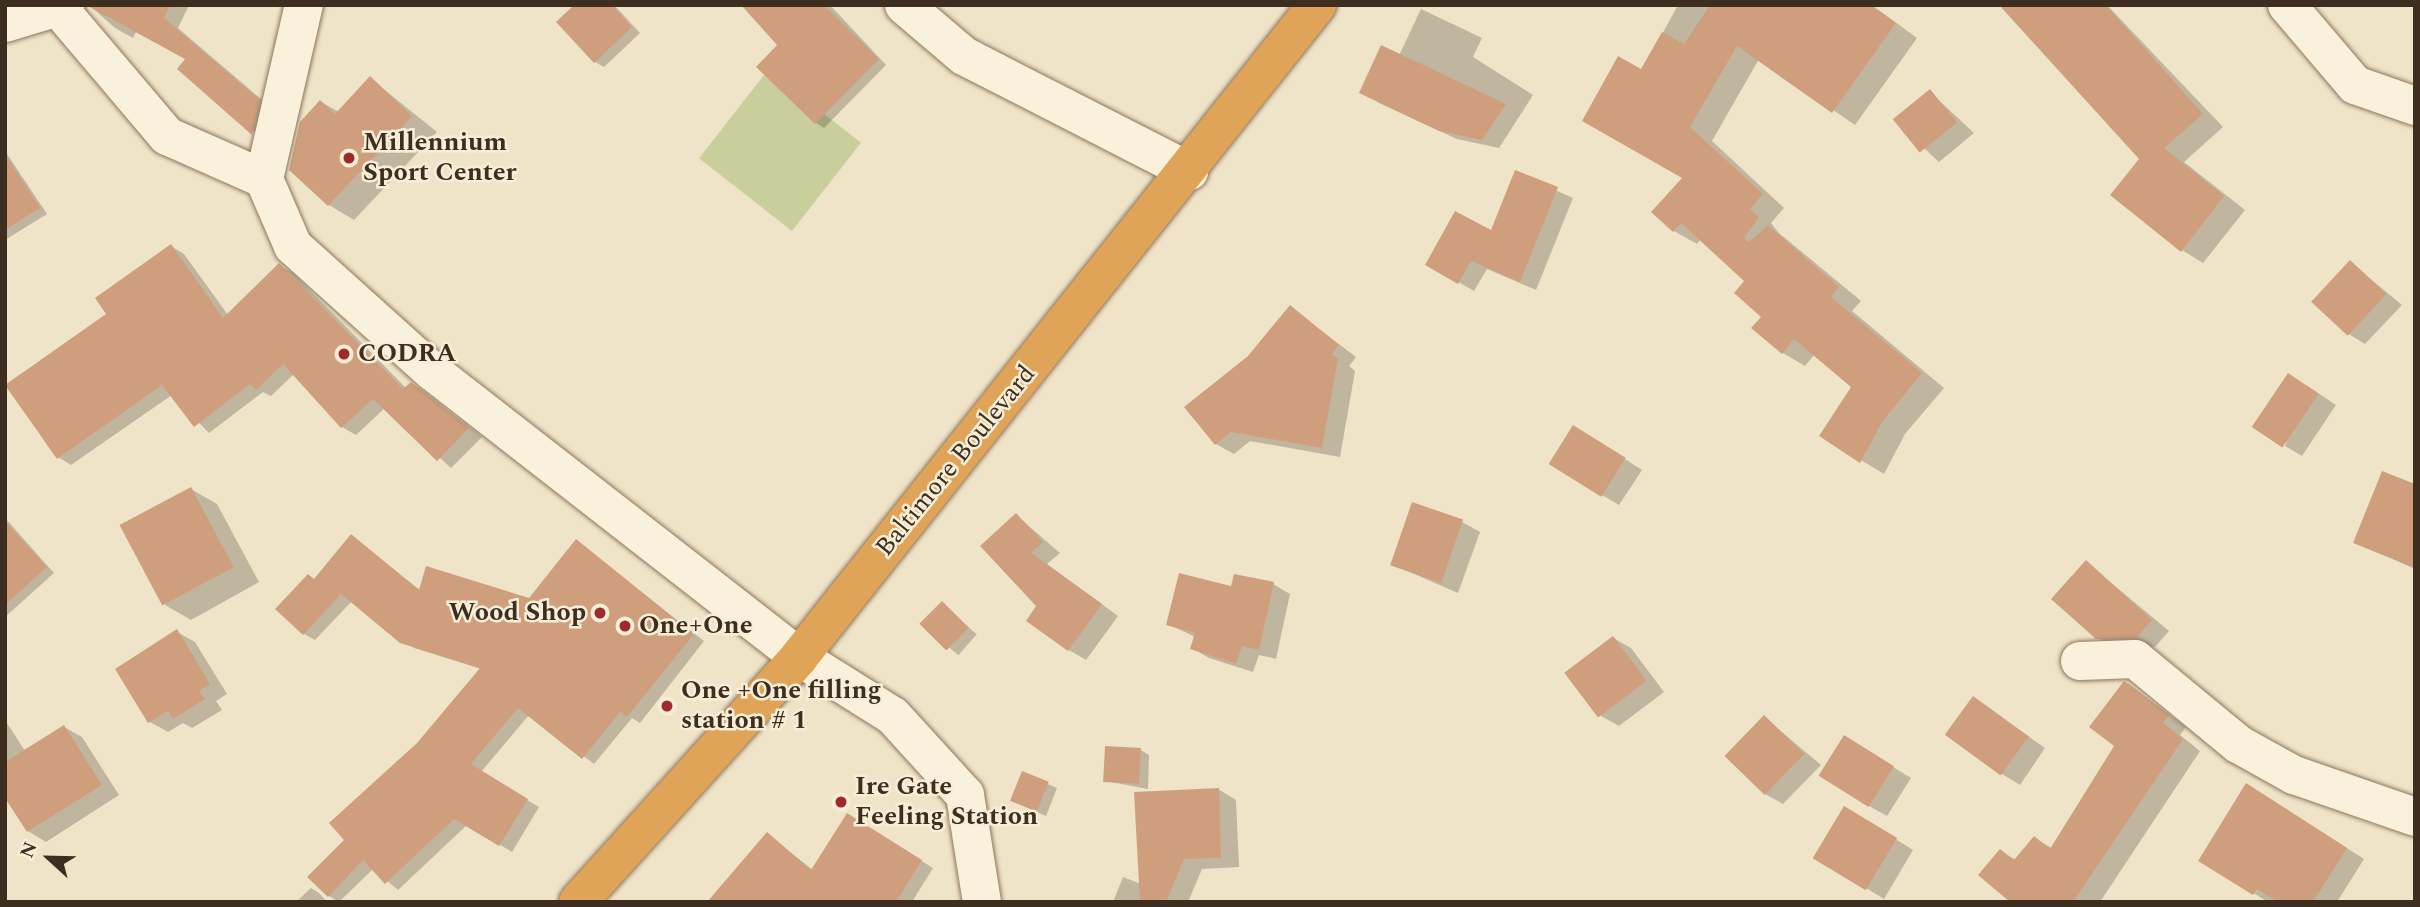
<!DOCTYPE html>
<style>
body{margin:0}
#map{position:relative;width:2420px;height:907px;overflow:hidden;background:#f0e4c8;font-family:Spectral,serif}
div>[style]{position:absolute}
.green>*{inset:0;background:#c9cf9b;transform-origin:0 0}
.shadow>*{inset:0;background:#0003;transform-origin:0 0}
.building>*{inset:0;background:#cf9f7d;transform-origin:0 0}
.roads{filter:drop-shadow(0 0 2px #8d765c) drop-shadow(0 0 2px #8d765c)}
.minor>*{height:38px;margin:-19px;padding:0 19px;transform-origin:19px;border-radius:19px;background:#faf1dc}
.highway>*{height:38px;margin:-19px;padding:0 19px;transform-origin:19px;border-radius:19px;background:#e0a458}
.dots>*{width:19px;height:19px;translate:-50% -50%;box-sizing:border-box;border:4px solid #f7eed8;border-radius:50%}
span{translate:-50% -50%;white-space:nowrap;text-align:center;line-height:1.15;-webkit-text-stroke:5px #f7eed8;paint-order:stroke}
.poi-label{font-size:26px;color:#3d2e20;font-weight:700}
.left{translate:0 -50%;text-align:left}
.right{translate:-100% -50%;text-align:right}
.street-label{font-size:26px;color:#3d2e20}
.frame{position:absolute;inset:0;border:7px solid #3d2e20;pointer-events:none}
.north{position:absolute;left:14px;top:823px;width:70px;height:70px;-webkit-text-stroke:5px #f7eed8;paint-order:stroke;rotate:292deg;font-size:19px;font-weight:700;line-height:28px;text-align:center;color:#3d2e20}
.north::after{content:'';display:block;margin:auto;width:24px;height:32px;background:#3d2e20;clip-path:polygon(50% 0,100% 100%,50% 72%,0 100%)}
</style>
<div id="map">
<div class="green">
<div style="left:768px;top:70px;width:118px;height:112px;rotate:38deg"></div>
</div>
<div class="shadow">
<div style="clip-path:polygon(89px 5px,189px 5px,178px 28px,274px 110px,267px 142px,179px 69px,187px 59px,136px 32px,133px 38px,115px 28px)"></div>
<div style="clip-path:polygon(576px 5px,614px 5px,640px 33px,604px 67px,595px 62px)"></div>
<div style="clip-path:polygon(743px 5px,830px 5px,886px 65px,824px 128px,816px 123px,780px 45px)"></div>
<div style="clip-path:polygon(1678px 5px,1872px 5px,1917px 38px,1855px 125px,1759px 59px,1712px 141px,1784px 208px,1771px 223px,1779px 233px,1861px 301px,1852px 311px,1944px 388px,1905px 434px,1884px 474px,1821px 436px,1853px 386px,1815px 354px,1805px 366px,1783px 353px,1746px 281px,1701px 239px,1697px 244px,1674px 231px,1684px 177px,1642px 71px)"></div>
<div style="clip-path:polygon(2005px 5px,2107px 5px,2223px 127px,2184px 162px,2245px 210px,2203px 263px,2182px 250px,2141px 159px)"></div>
<div style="clip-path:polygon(1421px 9px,1482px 38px,1473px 57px,1533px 95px,1499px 148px,1457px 139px,1377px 102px)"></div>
<div style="clip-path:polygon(371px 79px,437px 132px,354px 220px,329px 205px,321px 102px,339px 112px)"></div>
<div style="clip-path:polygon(1930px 92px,1974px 133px,1939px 162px,1895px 121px)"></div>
<div style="clip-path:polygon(5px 151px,47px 214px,5px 240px)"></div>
<div style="clip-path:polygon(1516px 172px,1573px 198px,1536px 290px,1487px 269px,1474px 291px,1427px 264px,1491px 233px)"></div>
<div style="clip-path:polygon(171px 246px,184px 254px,228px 315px,279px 265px,293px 273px,406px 388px,411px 384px,425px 392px,482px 437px,451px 468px,385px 408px,356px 435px,342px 427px,294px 374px,271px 396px,263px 392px,209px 433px,172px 395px,71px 465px,58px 457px,108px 315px)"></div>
<div style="clip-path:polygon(2350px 262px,2402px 305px,2365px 344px,2347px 333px)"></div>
<div style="clip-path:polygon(1290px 307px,1356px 357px,1349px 366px,1355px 371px,1340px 457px,1250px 441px,1234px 454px,1216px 444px,1249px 357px)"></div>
<div style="clip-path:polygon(2306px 385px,2336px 405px,2302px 456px,2285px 446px)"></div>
<div style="clip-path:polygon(1592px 438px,1642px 470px,1619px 505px,1602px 495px)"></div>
<div style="clip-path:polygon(2415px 486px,2415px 569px,2355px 542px)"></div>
<div style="clip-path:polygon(191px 489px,217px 504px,259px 582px,191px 620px,165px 605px)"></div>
<div style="clip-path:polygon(1016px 515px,1060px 553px,1047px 564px,1118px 616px,1086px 660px,1069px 650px,1039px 606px)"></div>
<div style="clip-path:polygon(5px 518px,54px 573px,5px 617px)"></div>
<div style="clip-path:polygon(1462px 522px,1480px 532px,1458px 593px,1391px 564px)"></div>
<div style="clip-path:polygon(351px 536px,420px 590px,530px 600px,576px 542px,704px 641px,640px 723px,632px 718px,594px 764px,529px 715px,481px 772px,539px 807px,512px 852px,467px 825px,398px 890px,373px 869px,339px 902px,329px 896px,347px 840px,481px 669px,414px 648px,352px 601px,315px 640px,304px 634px,315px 580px)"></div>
<div style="clip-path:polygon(2086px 562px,2169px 631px,2155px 647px,2115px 648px,2097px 637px)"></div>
<div style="clip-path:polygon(1273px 584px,1290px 594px,1276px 659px,1259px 655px,1253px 672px,1209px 658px,1192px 648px,1195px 637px,1168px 624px,1233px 588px)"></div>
<div style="left:942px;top:604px;width:46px;height:28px;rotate:41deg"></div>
<div style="clip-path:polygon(177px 632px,195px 642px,227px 694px,216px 701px,222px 710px,192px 728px,183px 723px,168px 732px,150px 722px)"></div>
<div style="clip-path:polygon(1613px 638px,1631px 648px,1664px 692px,1619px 726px,1601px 716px)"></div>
<div style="clip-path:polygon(2128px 683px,2186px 727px,2180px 735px,2200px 751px,2100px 902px,2013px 902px,2000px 851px,2016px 860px,2034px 838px,2052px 848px,2117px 745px,2092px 727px)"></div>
<div style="clip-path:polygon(1973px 698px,2045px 748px,2020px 785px,2002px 774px)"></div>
<div style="clip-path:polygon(1764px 717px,1821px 765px,1783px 804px,1765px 794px)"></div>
<div style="clip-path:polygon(5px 720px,25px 751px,64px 727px,82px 737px,119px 795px,46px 842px,28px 831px,5px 795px)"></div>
<div style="clip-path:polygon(1862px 748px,1911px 778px,1887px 816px,1869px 806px)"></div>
<div style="clip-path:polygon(1141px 750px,1149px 755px,1148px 789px,1105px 781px)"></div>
<div style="clip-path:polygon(1048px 784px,1057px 788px,1046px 816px,1012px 801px)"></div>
<div style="clip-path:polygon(1218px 789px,1236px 800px,1239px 867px,1202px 869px,1188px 902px,1113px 902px,1123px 877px,1141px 884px)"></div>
<div style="clip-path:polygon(2264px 795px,2364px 859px,2337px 902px,2268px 902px,2200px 860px)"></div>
<div style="clip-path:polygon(1862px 818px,1913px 850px,1884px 899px,1815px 857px)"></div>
<div style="clip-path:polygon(859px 822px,933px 868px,912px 902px,729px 902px,767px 834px,813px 870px)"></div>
<div style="clip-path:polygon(311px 888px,319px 893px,327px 902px,296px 902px)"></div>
</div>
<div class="building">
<div style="clip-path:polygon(86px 5px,170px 5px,164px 18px,260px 100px,252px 135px,177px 69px,185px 59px)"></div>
<div style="clip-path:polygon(574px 5px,612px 5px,632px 27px,594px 63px,556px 22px)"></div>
<div style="clip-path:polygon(741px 5px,824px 5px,879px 59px,815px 124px,756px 67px,777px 45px)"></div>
<div style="clip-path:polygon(1710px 5px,1870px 5px,1896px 23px,1832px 113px,1737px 46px,1690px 127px,1763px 194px,1750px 209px,1759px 217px,1744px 238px,1749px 242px,1768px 225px,1839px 287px,1831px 297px,1922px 373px,1882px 422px,1860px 463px,1819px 436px,1851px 387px,1794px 339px,1782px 354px,1751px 328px,1761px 317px,1734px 293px,1744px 281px,1681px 223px,1673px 232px,1651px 212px,1682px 178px,1582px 121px,1618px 56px,1641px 69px,1662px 32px,1684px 44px)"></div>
<div style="clip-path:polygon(1999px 5px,2106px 5px,2203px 114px,2164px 148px,2224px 196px,2181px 252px,2110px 195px,2139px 159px)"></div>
<div style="clip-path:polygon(1381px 45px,1506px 104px,1482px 140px,1439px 131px,1359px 93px)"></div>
<div style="clip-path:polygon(370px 76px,412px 116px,328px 206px,289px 170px,300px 122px,320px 100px,335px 114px)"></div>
<div style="left:1930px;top:89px;width:43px;height:48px;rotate:51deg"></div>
<div style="clip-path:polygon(5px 154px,40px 208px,5px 230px)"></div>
<div style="clip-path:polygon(1515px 170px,1558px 187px,1520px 282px,1471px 261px,1458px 284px,1425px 265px,1455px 211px,1491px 230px)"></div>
<div style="clip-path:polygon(171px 244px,223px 318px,279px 263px,403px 389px,411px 382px,469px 428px,437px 461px,373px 399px,341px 428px,283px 364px,256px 390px,250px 384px,194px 427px,162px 385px,57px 459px,5px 385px,106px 314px,95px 298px)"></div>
<div style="left:2350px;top:260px;width:50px;height:57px;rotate:43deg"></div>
<div style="clip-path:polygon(1290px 305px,1339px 345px,1332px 354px,1338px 359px,1322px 448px,1231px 432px,1215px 445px,1184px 407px,1248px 356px)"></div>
<div style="left:2288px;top:373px;width:37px;height:65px;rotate:34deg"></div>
<div style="left:1573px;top:425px;width:62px;height:46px;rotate:32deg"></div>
<div style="clip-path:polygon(2382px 471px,2415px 484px,2415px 568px,2353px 543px)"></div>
<div style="left:191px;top:487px;width:91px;height:81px;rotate:62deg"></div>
<div style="left:1412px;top:502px;width:54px;height:67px;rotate:19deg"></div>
<div style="clip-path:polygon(1016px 513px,1043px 542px,1031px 553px,1102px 604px,1068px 651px,1026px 621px,1036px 606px,980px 546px)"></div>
<div style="clip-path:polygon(5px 521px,47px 567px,5px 605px)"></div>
<div style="clip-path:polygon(351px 534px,419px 590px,426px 566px,529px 598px,576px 539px,694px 634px,627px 717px,620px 712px,582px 759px,518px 708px,471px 764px,528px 799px,499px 846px,454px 819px,385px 884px,363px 860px,328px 897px,307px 877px,344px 840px,329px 823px,417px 743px,480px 668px,400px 643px,341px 594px,303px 635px,275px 609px,308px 574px,314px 579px)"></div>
<div style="clip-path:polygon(2086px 560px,2152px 620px,2136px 638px,2096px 639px,2051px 599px)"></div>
<div style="clip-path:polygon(1179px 573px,1231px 586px,1234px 574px,1274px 582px,1259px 650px,1242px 646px,1236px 664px,1190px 649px,1195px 633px,1166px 625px)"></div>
<div style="left:942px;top:601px;width:38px;height:32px;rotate:45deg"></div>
<div style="clip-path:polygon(177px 629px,210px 684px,199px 691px,205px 699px,173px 719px,168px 711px,148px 723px,115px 669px)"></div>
<div style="left:1613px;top:636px;width:56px;height:61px;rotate:53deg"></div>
<div style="clip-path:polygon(2124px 681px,2169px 715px,2163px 723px,2183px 739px,2073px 902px,2010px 902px,1978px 875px,2000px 849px,2014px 860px,2034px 836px,2050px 849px,2114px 746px,2089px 727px)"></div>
<div style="left:1973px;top:696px;width:69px;height:48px;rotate:36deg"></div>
<div style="left:1764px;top:715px;width:56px;height:57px;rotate:44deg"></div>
<div style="clip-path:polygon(64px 725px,102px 785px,27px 832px,5px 798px,5px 762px)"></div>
<div style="left:1844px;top:735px;width:59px;height:48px;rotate:32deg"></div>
<div style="left:1105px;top:746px;width:36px;height:36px;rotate:3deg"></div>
<div style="left:1022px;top:771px;width:29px;height:32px;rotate:22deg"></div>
<div style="clip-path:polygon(2246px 783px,2347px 848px,2313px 902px,2278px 902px,2257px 889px,2253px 895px,2198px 861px)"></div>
<div style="clip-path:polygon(1219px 788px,1221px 858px,1184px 859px,1166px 902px,1140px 902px,1134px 792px)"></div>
<div style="left:1844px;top:806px;width:62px;height:61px;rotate:31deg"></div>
<div style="clip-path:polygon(847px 813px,922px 860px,896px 902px,707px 902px,767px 832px,811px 870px)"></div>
</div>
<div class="roads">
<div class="minor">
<div style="left:56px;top:5px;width:172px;rotate:49.7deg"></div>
<div style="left:167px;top:136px;width:106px;rotate:23.9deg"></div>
<div style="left:264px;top:179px;width:73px;rotate:66.6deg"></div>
<div style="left:293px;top:246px;width:188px;rotate:42deg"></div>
<div style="left:433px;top:372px;width:464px;rotate:37.9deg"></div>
<div style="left:799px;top:657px;width:111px;rotate:32.1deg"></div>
<div style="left:893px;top:716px;width:107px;rotate:47.7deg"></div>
<div style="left:965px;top:795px;width:108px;rotate:81deg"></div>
<div style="left:904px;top:5px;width:79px;rotate:40.4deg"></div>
<div style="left:964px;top:56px;width:253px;rotate:27.1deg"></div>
<div style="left:2287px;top:5px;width:105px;rotate:49.6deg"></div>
<div style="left:2355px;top:85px;width:64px;rotate:19.3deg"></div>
<div style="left:5px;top:23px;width:63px;rotate:-16.7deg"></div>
<div style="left:264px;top:179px;width:179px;rotate:-77.1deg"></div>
<div style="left:2080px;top:661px;width:55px;rotate:-2.1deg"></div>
<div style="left:2135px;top:659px;width:134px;rotate:39.5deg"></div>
<div style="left:2238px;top:744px;width:64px;rotate:29deg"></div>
<div style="left:2294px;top:775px;width:128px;rotate:19.1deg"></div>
</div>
<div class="highway">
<div style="left:578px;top:902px;width:330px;rotate:-47.9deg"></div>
<div style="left:799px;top:657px;width:833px;rotate:-51.53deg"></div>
</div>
</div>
<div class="dots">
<div style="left:349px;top:158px;background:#9e2a2b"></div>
<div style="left:344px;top:354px;background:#9e2a2b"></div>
<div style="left:600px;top:613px;background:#9e2a2b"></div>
<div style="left:625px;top:626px;background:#9e2a2b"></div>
<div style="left:667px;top:706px;background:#9e2a2b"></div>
<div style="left:841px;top:802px;background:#9e2a2b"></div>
</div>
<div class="poi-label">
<span class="left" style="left:363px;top:158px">Millennium<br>Sport Center</span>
<span class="left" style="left:358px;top:354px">CODRA</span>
<span class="right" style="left:586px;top:613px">Wood Shop</span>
<span class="left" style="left:639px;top:626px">One+One</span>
<span class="left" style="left:681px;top:706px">One +One filling<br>station # 1</span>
<span class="left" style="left:855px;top:802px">Ire Gate<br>Feeling Station</span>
</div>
<div class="street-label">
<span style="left:956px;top:461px;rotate:-51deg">Baltimore Boulevard</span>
</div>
<div class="frame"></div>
<div class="north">N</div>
</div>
